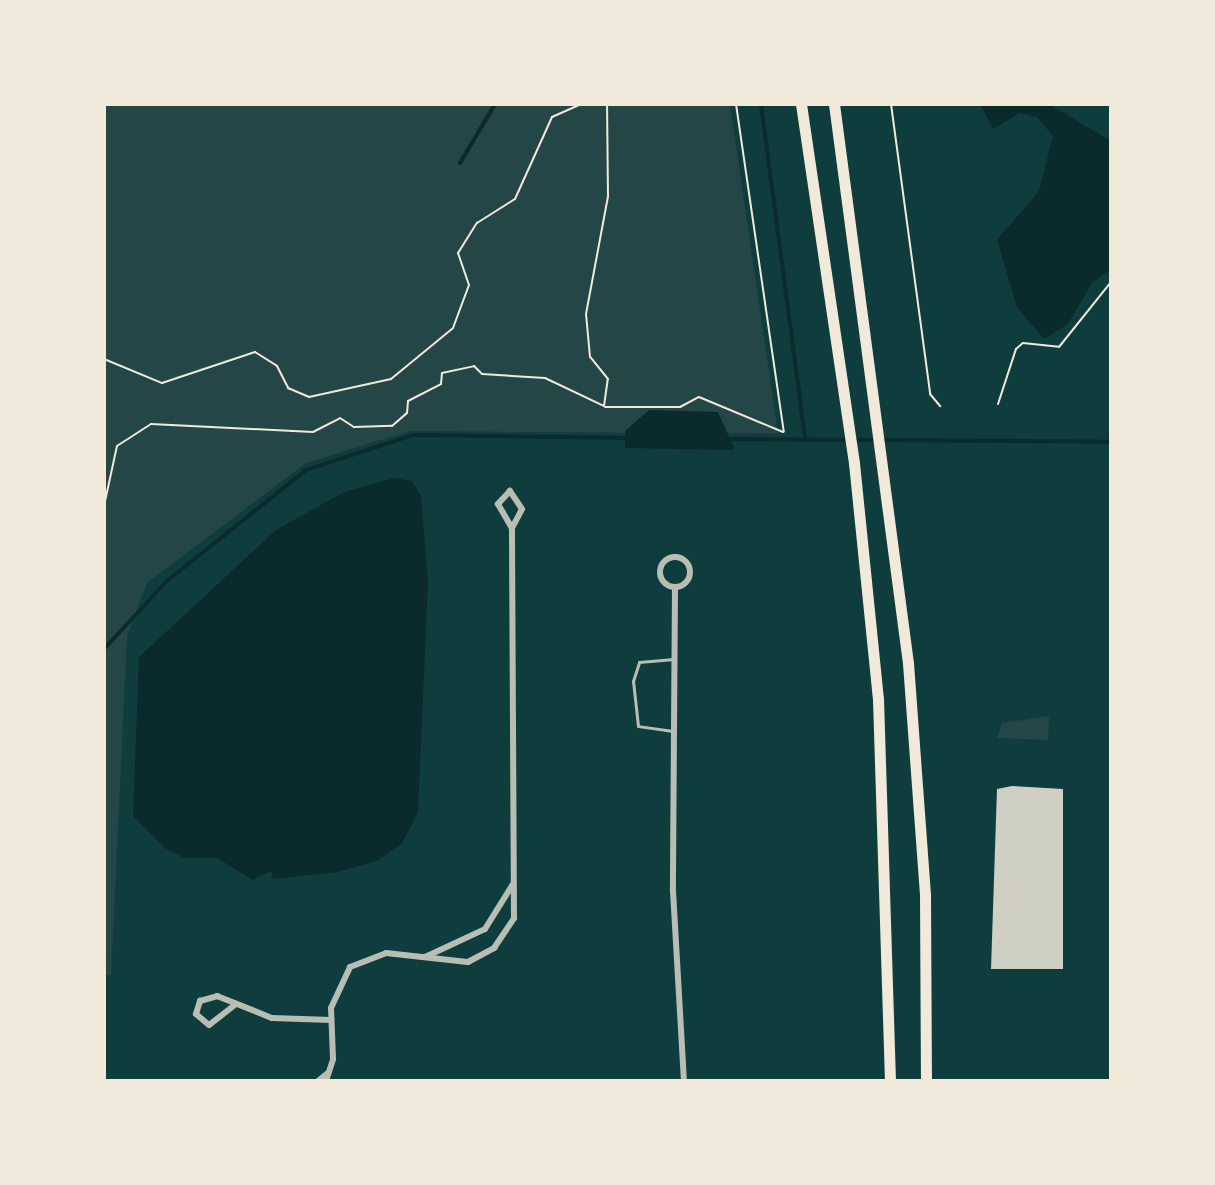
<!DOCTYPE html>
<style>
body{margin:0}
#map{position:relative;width:1215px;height:1185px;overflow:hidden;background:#0f3d3e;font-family:"Titillium Web",sans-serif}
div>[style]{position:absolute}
.green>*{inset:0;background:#244646}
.water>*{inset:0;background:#0a2a2b}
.stream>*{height:4px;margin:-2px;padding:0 2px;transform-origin:2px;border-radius:2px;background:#0a2a2b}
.building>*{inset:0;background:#cfcfc3}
.path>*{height:2px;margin:-1px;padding:0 1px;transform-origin:1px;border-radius:1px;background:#f1e9da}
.service>*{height:3px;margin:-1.5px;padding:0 1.5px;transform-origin:1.5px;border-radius:1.5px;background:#b8beb3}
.minor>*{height:6px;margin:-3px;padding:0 3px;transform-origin:3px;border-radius:3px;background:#b8beb3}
.minor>.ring{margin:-3px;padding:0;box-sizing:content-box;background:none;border:6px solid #b8beb3;border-radius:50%}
.motorway>*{height:11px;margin:-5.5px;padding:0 5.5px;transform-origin:5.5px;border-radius:5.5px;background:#f1e9da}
span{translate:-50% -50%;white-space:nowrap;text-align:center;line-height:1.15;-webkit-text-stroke:7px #f1e9da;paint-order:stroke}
.frame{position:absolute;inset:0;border:106px solid #f1e9da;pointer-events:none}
</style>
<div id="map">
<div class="green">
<div style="clip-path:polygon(104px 104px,730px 104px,778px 434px,410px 431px,306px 463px,147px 583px,127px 635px,111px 975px,104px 975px)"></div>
<div style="clip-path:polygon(1049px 716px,1048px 740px,997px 738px,1002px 723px)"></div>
</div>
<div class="water">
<div style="clip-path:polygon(980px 104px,1049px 104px,1111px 141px,1111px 269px,1092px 283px,1068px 324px,1044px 339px,1017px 307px,997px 240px,1039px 191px,1053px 136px,1037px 117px,1020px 113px,993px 129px)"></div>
<div style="clip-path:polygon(649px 410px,718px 412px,735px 450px,625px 448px,625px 431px)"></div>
<div style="clip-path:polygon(394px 478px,412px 481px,421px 496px,428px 582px,418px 813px,402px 843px,379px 860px,338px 872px,273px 879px,271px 871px,253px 880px,217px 858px,184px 858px,165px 848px,133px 816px,139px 657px,276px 530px,344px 492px)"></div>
</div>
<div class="stream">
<div style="left:761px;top:104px;width:339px;rotate:82.5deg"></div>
<div style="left:460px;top:163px;width:69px;rotate:-59.3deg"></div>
<div style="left:729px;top:439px;width:382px;rotate:0.4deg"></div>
<div style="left:104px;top:649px;width:93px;rotate:-47.2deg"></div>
<div style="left:167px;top:581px;width:178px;rotate:-38.6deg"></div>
<div style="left:306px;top:470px;width:113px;rotate:-18.1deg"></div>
<div style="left:413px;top:435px;width:216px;rotate:0.8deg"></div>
</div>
<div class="building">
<div style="clip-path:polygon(1012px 786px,1063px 789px,1063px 969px,991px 969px,997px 789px)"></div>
</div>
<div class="path">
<div style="left:736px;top:104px;width:331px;rotate:81.7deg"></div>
<div style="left:891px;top:104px;width:293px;rotate:82.3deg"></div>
<div style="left:930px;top:394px;width:16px;rotate:50deg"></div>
<div style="left:104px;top:123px;width:35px;rotate:90deg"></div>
<div style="left:104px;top:359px;width:63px;rotate:22.5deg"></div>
<div style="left:162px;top:383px;width:98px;rotate:-18.4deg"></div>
<div style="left:255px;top:352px;width:26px;rotate:32deg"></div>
<div style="left:277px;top:366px;width:25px;rotate:63deg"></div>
<div style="left:288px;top:388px;width:23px;rotate:23deg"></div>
<div style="left:309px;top:397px;width:84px;rotate:-12.4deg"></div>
<div style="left:391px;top:379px;width:80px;rotate:-39.4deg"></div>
<div style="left:453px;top:328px;width:46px;rotate:-69.6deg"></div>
<div style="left:469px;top:285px;width:34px;rotate:-109deg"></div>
<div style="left:458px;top:253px;width:36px;rotate:-58deg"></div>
<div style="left:477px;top:223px;width:45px;rotate:-32.3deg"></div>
<div style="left:515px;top:199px;width:90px;rotate:-65.7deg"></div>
<div style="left:552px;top:117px;width:32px;rotate:-24deg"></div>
<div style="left:998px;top:404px;width:58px;rotate:-71.9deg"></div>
<div style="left:1016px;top:349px;width:9px;rotate:-41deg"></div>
<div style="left:1023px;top:343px;width:36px;rotate:6deg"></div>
<div style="left:1059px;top:347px;width:83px;rotate:-51.3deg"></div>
<div style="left:605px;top:407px;width:75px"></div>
<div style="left:680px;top:407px;width:21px;rotate:-28deg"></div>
<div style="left:699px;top:397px;width:91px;rotate:22.6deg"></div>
<div style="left:104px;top:506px;width:61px;rotate:-77.8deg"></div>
<div style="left:117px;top:446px;width:40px;rotate:-32.9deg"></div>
<div style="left:151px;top:424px;width:162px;rotate:2.8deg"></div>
<div style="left:313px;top:432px;width:30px;rotate:-27deg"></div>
<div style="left:340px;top:418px;width:17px;rotate:33deg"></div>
<div style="left:354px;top:427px;width:38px;rotate:-2deg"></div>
<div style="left:392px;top:426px;width:20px;rotate:-41deg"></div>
<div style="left:407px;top:413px;width:12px;rotate:-85deg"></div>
<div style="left:408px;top:401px;width:37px;rotate:-27deg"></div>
<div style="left:441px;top:384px;width:11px;rotate:-85deg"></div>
<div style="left:442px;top:373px;width:33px;rotate:-12deg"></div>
<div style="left:474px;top:366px;width:11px;rotate:45deg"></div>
<div style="left:482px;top:374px;width:63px;rotate:3.6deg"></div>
<div style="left:545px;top:378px;width:65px;rotate:25.4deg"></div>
<div style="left:604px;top:406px;width:27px;rotate:-82deg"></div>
<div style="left:608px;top:379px;width:28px;rotate:-129deg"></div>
<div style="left:590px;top:357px;width:43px;rotate:-95.3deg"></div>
<div style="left:586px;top:314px;width:120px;rotate:-79.4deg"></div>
<div style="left:608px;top:196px;width:92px;rotate:-90.6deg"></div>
</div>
<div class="service">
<div style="left:673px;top:731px;width:35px;rotate:-172deg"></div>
<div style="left:638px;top:726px;width:45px;rotate:-96.3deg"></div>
<div style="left:633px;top:681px;width:20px;rotate:-72deg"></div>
<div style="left:639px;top:662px;width:35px;rotate:-5deg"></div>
</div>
<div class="minor">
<div class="ring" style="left:660px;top:557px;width:24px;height:24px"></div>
<div style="left:675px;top:587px;width:304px;rotate:90.4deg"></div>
<div style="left:673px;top:891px;width:190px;rotate:86.7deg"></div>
<div style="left:425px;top:957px;width:66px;rotate:-25deg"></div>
<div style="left:485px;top:929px;width:53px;rotate:-58.1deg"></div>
<div style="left:236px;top:1004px;width:34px;rotate:142deg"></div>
<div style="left:209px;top:1025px;width:17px;rotate:-140deg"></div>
<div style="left:196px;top:1014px;width:14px;rotate:-73deg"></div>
<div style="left:200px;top:1001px;width:18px;rotate:-16deg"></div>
<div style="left:217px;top:996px;width:59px;rotate:21.8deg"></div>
<div style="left:272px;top:1018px;width:59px;rotate:1.9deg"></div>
<div style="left:318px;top:1081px;width:13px;rotate:-39deg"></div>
<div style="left:326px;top:1081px;width:23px;rotate:-72deg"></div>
<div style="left:333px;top:1059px;width:51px;rotate:-92.2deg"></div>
<div style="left:331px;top:1008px;width:45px;rotate:-65.1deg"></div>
<div style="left:350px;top:967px;width:39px;rotate:-21deg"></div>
<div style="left:386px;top:953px;width:82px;rotate:6.3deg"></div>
<div style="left:468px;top:962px;width:30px;rotate:-28deg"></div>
<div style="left:494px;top:948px;width:36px;rotate:-56deg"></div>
<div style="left:514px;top:918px;width:390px;rotate:-90.3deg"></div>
<div style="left:512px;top:528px;width:21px;rotate:-62deg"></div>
<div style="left:522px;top:509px;width:22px;rotate:-124deg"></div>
<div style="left:510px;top:491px;width:18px;rotate:133deg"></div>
<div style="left:498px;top:504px;width:28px;rotate:60deg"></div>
</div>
<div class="motorway">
<div style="left:801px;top:104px;width:363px;rotate:81.6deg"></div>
<div style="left:854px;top:463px;width:237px;rotate:84.2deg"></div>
<div style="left:878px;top:699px;width:382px;rotate:88.2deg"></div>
<div style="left:834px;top:104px;width:564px;rotate:82.46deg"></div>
<div style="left:908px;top:663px;width:233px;rotate:85.8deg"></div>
<div style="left:925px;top:895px;width:186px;rotate:89.7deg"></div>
</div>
<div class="frame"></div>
</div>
